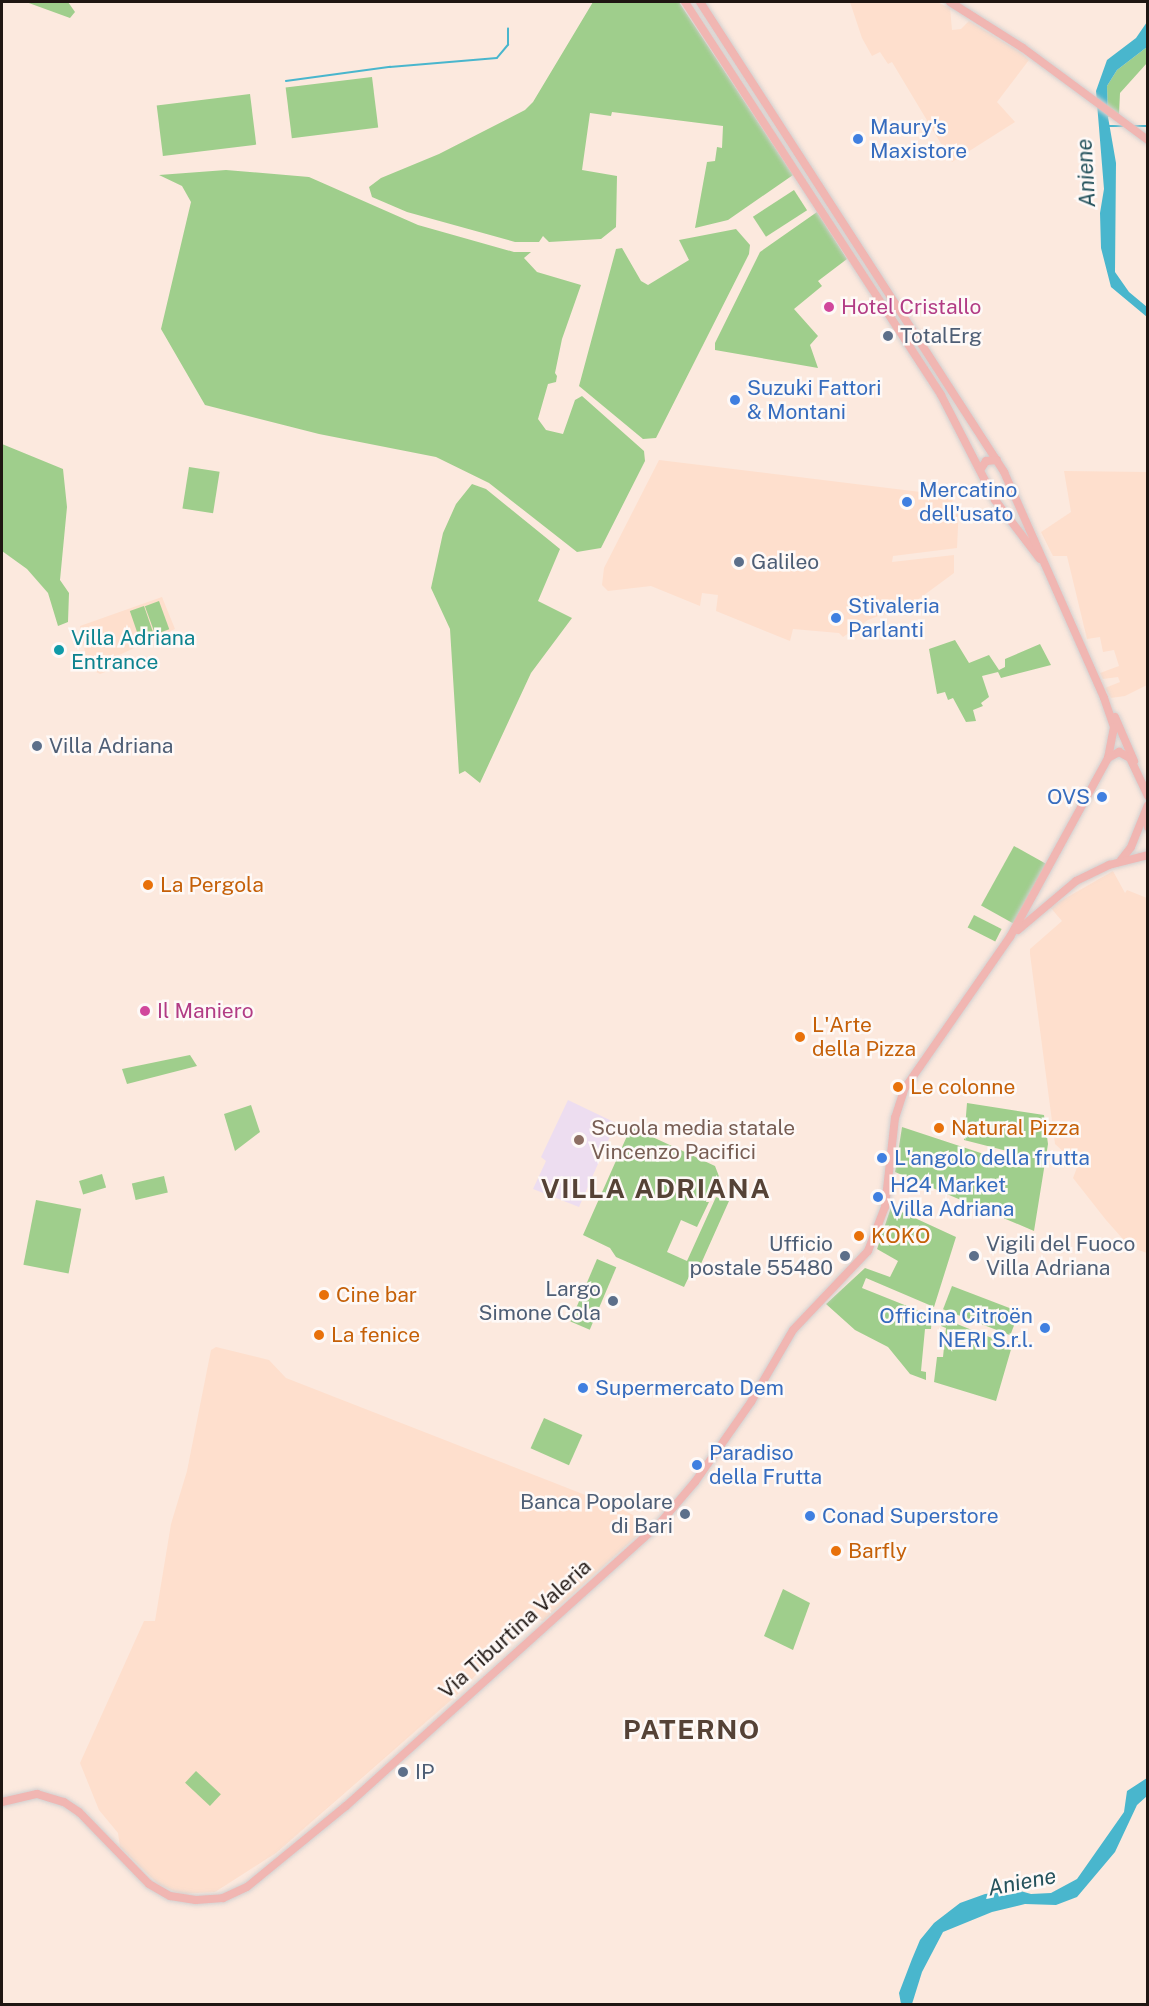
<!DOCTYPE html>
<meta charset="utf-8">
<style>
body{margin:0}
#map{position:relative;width:1149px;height:2006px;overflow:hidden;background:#fce9de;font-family:"Public Sans",sans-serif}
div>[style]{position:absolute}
.built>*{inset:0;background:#fedfcd}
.education>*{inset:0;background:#edddf0}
.green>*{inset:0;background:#9fce8c;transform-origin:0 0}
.water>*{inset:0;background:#49b6cd}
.stream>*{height:1.5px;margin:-0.75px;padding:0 0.75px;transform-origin:0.75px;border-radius:0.75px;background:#49b6cd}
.roads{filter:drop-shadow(0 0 2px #d2d0d0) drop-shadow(0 0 2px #d2d0d0)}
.major>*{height:8px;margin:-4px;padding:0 4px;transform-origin:4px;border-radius:4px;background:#f1b6b2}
.dots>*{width:16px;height:16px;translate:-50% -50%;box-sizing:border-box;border:3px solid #fef9f7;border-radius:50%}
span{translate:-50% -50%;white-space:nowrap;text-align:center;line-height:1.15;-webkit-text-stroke:5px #fef9f7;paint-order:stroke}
.shop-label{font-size:21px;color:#366cbe}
.left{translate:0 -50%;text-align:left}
.right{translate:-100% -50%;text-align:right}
.hotel-label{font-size:21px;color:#b23c85}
.service-label{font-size:21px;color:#4e5e75}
.culture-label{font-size:21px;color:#0d838f}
.food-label{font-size:21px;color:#c56008}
.education-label{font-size:21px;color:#785e54}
.street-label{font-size:21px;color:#1f1612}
.water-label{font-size:22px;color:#24525c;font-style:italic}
.district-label{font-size:27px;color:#554236;font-weight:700;letter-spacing:1.5px}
.frame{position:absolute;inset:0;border:3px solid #1f1612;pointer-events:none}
</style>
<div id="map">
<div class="built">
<div style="clip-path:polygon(850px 2px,937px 2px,950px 8px,952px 30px,961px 29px,969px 21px,1020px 52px,1029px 60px,997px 102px,1015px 122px,952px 162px,892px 62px,888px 64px,880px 52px,872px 56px,862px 38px)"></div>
<div style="clip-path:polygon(659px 460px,953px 496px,952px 505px,959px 506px,957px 548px,893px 556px,892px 562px,954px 555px,954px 573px,916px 601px,868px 620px,843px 637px,839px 633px,793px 629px,790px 641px,716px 611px,718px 595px,702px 593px,700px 606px,651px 586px,608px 591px,602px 585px,604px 568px)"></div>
<div style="clip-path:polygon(1064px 471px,1147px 472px,1147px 685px,1125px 696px,1111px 698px,1105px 688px,1120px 682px,1118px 677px,1103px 679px,1100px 673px,1119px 666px,1114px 650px,1103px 652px,1100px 637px,1087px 639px,1067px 556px,1053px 556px,1041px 532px,1071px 512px)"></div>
<div style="clip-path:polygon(162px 597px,175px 629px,117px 656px,116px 665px,108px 671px,100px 674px,88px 668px,80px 626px)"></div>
<div style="clip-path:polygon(1113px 871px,1125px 893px,1127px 890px,1147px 898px,1147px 1253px,1130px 1247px,1106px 1220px,1073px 1178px,1078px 1165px,1055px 1144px,1030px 954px,1030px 949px,1062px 921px,1050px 907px)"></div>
<div style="clip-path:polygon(216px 1347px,269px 1360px,286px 1378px,621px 1509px,637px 1517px,638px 1535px,543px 1621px,529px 1618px,458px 1694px,276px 1853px,215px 1892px,180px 1894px,158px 1884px,120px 1847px,118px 1833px,99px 1810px,80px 1763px,144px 1621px,155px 1621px,171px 1524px,187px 1471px,211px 1350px)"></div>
</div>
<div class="education">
<div style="clip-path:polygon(568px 1100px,616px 1123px,579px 1207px,533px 1189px,546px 1161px,541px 1157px)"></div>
</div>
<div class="green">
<div style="clip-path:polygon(26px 2px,68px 2px,75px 12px,70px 18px)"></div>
<div style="clip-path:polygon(593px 2px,679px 2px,793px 175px,728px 220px,695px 228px,707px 162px,715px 161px,717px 147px,722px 148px,723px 126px,612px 112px,611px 116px,590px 113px,582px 170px,617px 176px,616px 227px,601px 239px,549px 242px,543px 236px,539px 242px,515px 242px,407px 212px,372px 197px,369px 187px,381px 178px,439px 154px,525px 110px,533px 102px)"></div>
<div style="clip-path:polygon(1147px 47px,1147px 63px,1120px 93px,1119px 114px,1108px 117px,1107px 86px,1117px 70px)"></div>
<div style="left:372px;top:77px;width:51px;height:87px;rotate:83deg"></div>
<div style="left:250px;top:94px;width:51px;height:94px;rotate:83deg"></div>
<div style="clip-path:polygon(226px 170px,309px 177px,418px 225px,514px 252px,531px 252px,524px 258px,537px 272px,581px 285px,562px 339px,555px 373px,557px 376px,556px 382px,548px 384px,538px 419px,546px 430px,563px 434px,575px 400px,582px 396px,644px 451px,645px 461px,601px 548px,577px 552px,489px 483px,436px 457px,319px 434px,205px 405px,161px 329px,191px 202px,182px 186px,159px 175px)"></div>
<div style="left:794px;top:190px;width:24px;height:49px;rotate:57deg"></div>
<div style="clip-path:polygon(817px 212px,847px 259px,818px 281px,822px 286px,794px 309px,818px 336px,810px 345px,818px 368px,715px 350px,715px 343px,760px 252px)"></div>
<div style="clip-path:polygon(736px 229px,750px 245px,749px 254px,656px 438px,643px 439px,579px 386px,616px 249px,622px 248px,641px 281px,648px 285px,689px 260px,679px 240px)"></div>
<div style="clip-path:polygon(2px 444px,63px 469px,67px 507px,60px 580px,69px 593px,68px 622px,58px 626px,48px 593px,27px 569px,2px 551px)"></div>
<div style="left:189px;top:467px;width:31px;height:42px;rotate:9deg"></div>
<div style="clip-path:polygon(472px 484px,486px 489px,560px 549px,538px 601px,572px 618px,531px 673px,480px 783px,465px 771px,459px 774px,450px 629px,431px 588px,443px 533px,456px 504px)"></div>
<div style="left:159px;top:601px;width:30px;height:15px;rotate:70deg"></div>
<div style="left:144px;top:606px;width:31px;height:15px;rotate:71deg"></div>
<div style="clip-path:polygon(955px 640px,969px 663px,989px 655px,999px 670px,1005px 667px,1005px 659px,1040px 644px,1051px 665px,1001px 678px,998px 672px,982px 676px,989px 697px,981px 703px,983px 706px,973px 710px,976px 721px,966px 722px,953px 698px,948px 700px,945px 692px,937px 694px,929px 649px)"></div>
<div style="left:1014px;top:846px;width:38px;height:68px;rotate:29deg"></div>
<div style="left:974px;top:915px;width:31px;height:14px;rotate:27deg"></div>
<div style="clip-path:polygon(190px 1055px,197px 1066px,127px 1084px,122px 1069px)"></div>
<div style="clip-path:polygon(967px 1103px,1044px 1115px,1048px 1144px,1034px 1231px,895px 1172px,902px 1127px,1008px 1162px,1011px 1152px,964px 1140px)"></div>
<div style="clip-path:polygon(251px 1105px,260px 1132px,235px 1151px,224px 1114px)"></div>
<div style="clip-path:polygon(631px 1127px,715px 1166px,720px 1179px,709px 1190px,706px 1202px,709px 1202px,697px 1227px,681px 1220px,667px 1252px,687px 1261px,716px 1197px,729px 1201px,700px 1266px,695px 1264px,684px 1287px,616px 1257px,610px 1248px,583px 1235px)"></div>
<div style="left:102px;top:1174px;width:14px;height:24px;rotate:73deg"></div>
<div style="left:164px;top:1176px;width:17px;height:33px;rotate:77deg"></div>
<div style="left:36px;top:1200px;width:46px;height:66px;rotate:11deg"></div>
<div style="clip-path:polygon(891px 1207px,956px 1237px,934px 1307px,866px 1278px,862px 1288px,932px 1316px,931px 1329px,925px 1329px,921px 1371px,926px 1372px,926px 1380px,910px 1374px,888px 1347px,855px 1330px,826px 1304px,865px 1268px,890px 1277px,898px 1261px,877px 1249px)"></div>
<div style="left:597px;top:1259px;width:21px;height:68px;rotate:23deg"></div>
<div style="left:952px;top:1286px;width:72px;height:25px;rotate:21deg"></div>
<div style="clip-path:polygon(942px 1318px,1012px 1346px,996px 1401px,934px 1382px,937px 1357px,943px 1357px,946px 1328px,941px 1326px)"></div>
<div style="left:544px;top:1418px;width:42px;height:33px;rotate:24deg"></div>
<div style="clip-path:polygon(783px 1589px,810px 1603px,793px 1650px,764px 1636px)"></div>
<div style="left:196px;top:1771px;width:34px;height:16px;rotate:43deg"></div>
</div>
<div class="water">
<div style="clip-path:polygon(1147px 22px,1147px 47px,1117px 70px,1107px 86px,1108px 117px,1116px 163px,1115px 272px,1129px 292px,1147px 307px,1147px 317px,1111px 287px,1101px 248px,1100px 213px,1104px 189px,1096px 91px,1107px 60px,1136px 38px)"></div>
<div style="clip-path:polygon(1147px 1778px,1147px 1796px,1137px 1805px,1115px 1852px,1077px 1897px,1056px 1905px,1025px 1904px,992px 1912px,943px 1932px,922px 1972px,912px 2004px,901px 2004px,899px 1993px,912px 1959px,920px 1940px,934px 1923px,960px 1903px,985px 1894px,1017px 1890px,1031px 1894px,1051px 1893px,1077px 1879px,1124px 1812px,1127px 1791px)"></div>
</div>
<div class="stream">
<div style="left:286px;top:81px;width:105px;rotate:-7.7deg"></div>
<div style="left:390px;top:67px;width:107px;rotate:-4.8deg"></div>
<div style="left:497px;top:58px;width:17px;rotate:-50deg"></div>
<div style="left:508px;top:45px;width:16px;rotate:-90deg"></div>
<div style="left:1109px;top:126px;width:14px"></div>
<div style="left:1133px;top:126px;width:15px"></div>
</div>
<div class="roads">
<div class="major">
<div style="left:685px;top:2px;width:469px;rotate:56.9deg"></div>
<div style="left:941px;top:395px;width:118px;rotate:62.8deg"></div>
<div style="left:995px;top:500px;width:74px;rotate:52.7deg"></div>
<div style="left:700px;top:2px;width:560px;rotate:57.1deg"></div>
<div style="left:1004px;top:472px;width:247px;rotate:66.1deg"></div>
<div style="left:1104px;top:698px;width:31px;rotate:71deg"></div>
<div style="left:1114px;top:727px;width:31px;rotate:101deg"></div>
<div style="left:950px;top:2px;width:86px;rotate:32.2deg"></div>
<div style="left:1023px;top:48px;width:155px;rotate:36.4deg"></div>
<div style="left:980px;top:470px;width:11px;rotate:-56deg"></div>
<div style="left:986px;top:461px;width:11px;rotate:-5deg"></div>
<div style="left:1115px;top:717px;width:48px;rotate:66.6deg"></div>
<div style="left:1148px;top:821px;width:6px;rotate:90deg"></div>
<div style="left:1121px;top:860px;width:16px;rotate:-52deg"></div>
<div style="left:1131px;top:847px;width:45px;rotate:-68deg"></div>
<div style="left:1018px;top:930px;width:76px;rotate:-40.2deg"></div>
<div style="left:1076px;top:881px;width:37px;rotate:-26deg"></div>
<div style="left:1109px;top:865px;width:40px;rotate:-14.4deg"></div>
<div style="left:2px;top:1802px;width:36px;rotate:-13deg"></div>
<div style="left:37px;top:1794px;width:28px;rotate:17deg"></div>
<div style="left:64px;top:1802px;width:18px;rotate:34deg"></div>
<div style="left:79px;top:1812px;width:100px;rotate:45.8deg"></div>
<div style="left:149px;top:1884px;width:24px;rotate:30deg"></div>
<div style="left:170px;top:1896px;width:26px;rotate:9deg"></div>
<div style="left:196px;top:1900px;width:27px;rotate:-4deg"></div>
<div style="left:223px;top:1898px;width:26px;rotate:-25deg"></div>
<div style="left:247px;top:1887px;width:128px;rotate:-39.3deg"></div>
<div style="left:346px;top:1806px;width:423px;rotate:-42deg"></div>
<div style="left:660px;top:1523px;width:54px;rotate:-49.5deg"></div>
<div style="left:695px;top:1482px;width:98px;rotate:-55deg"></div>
<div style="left:751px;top:1402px;width:83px;rotate:-59.7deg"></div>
<div style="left:793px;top:1330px;width:109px;rotate:-46.5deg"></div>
<div style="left:868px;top:1251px;width:47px;rotate:-68.9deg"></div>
<div style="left:885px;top:1207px;width:90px;rotate:-83.6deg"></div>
<div style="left:895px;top:1118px;width:32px;rotate:-72deg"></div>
<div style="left:905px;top:1088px;width:184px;rotate:-55.2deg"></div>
<div style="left:1010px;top:937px;width:204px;rotate:-61.3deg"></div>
<div style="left:1108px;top:758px;width:13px;rotate:-29deg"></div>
<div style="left:1119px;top:752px;width:13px;rotate:29deg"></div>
<div style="left:1130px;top:758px;width:42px;rotate:64.7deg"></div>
</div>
</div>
<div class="dots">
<div style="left:858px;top:139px;background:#3f7fe0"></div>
<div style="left:829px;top:307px;background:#d1479c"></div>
<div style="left:888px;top:336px;background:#5c6f8a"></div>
<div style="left:735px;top:400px;background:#3f7fe0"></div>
<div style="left:907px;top:502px;background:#3f7fe0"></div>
<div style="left:739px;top:562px;background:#5c6f8a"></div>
<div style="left:836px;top:618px;background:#3f7fe0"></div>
<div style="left:59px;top:650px;background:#0f9aa8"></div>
<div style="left:37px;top:746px;background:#5c6f8a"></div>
<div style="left:1102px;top:797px;background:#3f7fe0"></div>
<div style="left:148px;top:885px;background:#e8710a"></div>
<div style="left:145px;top:1011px;background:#d1479c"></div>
<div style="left:800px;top:1037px;background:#e8710a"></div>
<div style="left:898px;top:1087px;background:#e8710a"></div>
<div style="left:939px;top:1128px;background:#e8710a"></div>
<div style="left:579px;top:1140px;background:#8d6e63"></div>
<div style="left:882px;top:1158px;background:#3f7fe0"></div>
<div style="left:878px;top:1197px;background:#3f7fe0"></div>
<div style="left:859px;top:1236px;background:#e8710a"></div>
<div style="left:845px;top:1256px;background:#5c6f8a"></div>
<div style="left:974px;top:1256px;background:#5c6f8a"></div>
<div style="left:324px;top:1295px;background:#e8710a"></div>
<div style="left:613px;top:1301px;background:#5c6f8a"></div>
<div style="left:1045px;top:1328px;background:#3f7fe0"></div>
<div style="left:319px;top:1335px;background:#e8710a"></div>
<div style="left:583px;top:1388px;background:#3f7fe0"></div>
<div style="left:697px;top:1465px;background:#3f7fe0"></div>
<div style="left:685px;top:1514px;background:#5c6f8a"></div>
<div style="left:810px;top:1516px;background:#3f7fe0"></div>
<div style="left:836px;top:1551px;background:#e8710a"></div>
<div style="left:403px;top:1772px;background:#5c6f8a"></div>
</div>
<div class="shop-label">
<span class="left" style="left:870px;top:139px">Maury's<br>Maxistore</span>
<span class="left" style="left:747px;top:400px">Suzuki Fattori<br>&amp; Montani</span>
<span class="left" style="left:919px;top:502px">Mercatino<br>dell'usato</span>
<span class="left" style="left:848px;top:618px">Stivaleria<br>Parlanti</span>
<span class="right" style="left:1090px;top:797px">OVS</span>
<span class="left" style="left:894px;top:1158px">L'angolo della frutta</span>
<span class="left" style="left:890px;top:1197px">H24 Market<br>Villa Adriana</span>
<span class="right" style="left:1033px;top:1328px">Officina Citroën<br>NERI S.r.l.</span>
<span class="left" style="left:595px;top:1388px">Supermercato Dem</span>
<span class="left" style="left:709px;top:1465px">Paradiso<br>della Frutta</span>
<span class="left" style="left:822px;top:1516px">Conad Superstore</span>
</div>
<div class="hotel-label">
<span class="left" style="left:841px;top:307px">Hotel Cristallo</span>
<span class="left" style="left:157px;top:1011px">Il Maniero</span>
</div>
<div class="service-label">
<span class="left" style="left:900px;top:336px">TotalErg</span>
<span class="left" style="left:751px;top:562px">Galileo</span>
<span class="left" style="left:49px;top:746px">Villa Adriana</span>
<span class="right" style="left:833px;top:1256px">Ufficio<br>postale 55480</span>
<span class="left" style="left:986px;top:1256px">Vigili del Fuoco<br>Villa Adriana</span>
<span class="right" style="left:601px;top:1301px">Largo<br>Simone Cola</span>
<span class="right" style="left:673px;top:1514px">Banca Popolare<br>di Bari</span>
<span class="left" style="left:415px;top:1772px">IP</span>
</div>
<div class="culture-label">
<span class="left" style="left:71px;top:650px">Villa Adriana<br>Entrance</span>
</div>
<div class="food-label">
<span class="left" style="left:160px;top:885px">La Pergola</span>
<span class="left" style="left:812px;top:1037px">L'Arte<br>della Pizza</span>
<span class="left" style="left:910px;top:1087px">Le colonne</span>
<span class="left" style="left:951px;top:1128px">Natural Pizza</span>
<span class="left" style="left:871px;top:1236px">KOKO</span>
<span class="left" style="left:336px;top:1295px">Cine bar</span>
<span class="left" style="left:331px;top:1335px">La fenice</span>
<span class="left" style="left:848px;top:1551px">Barfly</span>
</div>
<div class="education-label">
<span class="left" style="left:591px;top:1140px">Scuola media statale<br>Vincenzo Pacifici</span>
</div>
<div class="street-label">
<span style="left:515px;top:1629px;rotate:-42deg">Via Tiburtina Valeria</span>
</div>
<div class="water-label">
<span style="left:1086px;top:173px;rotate:-93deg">Aniene</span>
<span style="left:1022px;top:1882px;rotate:-11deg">Aniene</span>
</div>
<div class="district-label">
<span style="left:656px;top:1189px">VILLA ADRIANA</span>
<span style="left:692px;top:1730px">PATERNO</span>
</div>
<div class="frame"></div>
</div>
